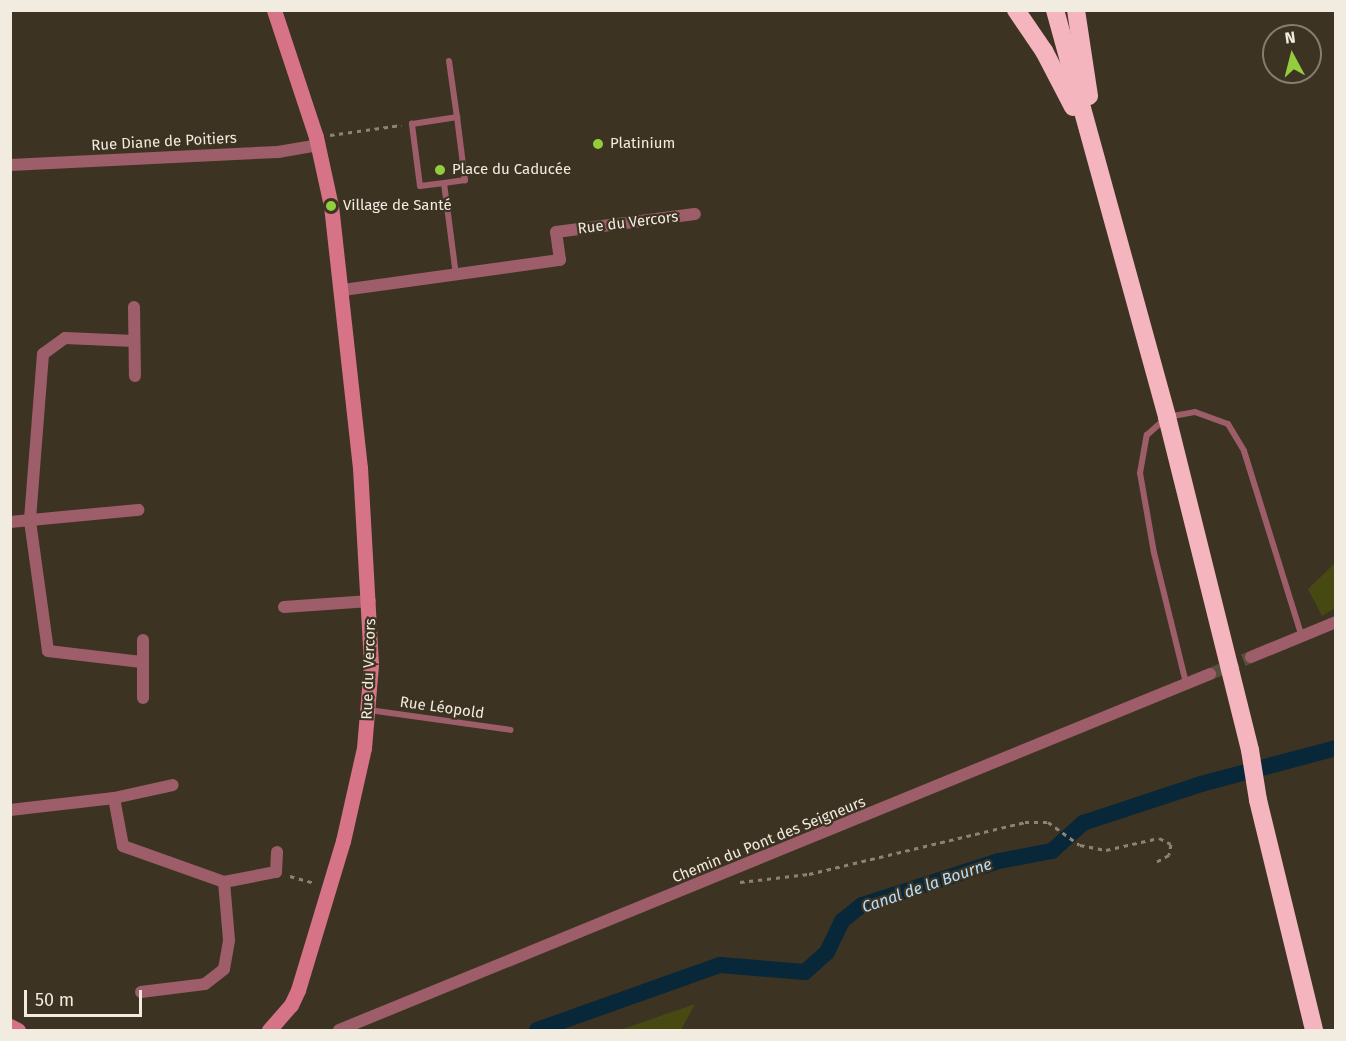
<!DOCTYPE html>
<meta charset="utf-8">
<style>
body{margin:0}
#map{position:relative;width:1346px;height:1041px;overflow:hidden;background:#3d3322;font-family:"Fira Sans",sans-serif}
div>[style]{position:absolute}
.green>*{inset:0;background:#474913}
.canal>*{height:16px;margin:-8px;padding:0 8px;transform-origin:8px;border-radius:8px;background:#082739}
.street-tunnel>*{height:12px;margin-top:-6px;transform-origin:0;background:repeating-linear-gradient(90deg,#584f3e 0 12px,transparent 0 18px)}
.path>*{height:3px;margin-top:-1.5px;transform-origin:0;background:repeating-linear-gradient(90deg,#8b8374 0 4.5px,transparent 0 9px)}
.lane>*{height:6px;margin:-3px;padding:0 3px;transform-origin:3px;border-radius:3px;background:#9d5e6a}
.street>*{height:12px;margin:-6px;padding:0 6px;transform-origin:6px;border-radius:6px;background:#9d5e6a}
.secondary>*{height:15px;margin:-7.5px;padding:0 7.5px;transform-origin:7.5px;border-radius:7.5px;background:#d67387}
.highway>*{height:18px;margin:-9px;padding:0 9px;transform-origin:9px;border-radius:9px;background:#f4b5bf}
.dots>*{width:16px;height:16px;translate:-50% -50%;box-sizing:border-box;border:3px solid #3d3322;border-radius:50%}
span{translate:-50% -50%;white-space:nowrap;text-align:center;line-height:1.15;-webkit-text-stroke:4.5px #3d3322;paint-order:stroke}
.street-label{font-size:15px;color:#f1ebe0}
.poi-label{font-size:15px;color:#f1ebe0}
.left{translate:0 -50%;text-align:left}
.water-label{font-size:16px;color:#b4dffd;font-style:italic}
.frame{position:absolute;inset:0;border:12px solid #f1ebe0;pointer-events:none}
.north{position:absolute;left:1262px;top:24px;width:60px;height:60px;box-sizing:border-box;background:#3d3322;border:2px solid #857d6e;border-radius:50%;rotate:353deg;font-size:16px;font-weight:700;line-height:24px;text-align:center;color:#f1ebe0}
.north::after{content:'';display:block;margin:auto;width:21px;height:27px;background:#93cd3d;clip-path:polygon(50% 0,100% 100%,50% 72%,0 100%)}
.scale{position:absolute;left:24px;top:990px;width:118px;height:27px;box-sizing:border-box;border:3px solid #f1ebe0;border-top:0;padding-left:8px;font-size:18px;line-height:21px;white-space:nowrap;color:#f1ebe0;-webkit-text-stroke:4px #3d3322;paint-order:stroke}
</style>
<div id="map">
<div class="green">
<div style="clip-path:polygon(1335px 563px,1335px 608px,1322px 616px,1308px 589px)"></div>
<div style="clip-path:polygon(695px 1004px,681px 1030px,620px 1030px)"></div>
</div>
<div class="canal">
<div style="left:537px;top:1030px;width:194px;rotate:-19.6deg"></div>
<div style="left:720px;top:965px;width:85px;rotate:4.7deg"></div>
<div style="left:805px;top:972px;width:30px;rotate:-42deg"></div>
<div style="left:827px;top:952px;width:34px;rotate:-64deg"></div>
<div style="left:842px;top:921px;width:26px;rotate:-39deg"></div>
<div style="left:862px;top:905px;width:144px;rotate:-17.8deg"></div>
<div style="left:999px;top:861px;width:54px;rotate:-10.7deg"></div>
<div style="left:1052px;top:851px;width:42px;rotate:-42.1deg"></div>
<div style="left:1083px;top:823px;width:124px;rotate:-18.3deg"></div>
<div style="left:1201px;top:784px;width:140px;rotate:-14.9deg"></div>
</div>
<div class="street-tunnel">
<div style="left:1210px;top:674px;width:44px;rotate:-22.5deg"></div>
</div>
<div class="path">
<div style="left:330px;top:135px;width:72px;rotate:-8deg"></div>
<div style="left:290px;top:876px;width:26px;rotate:16deg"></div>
<div style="left:740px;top:882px;width:69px;rotate:-6.6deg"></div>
<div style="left:809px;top:874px;width:222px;rotate:-13.5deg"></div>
<div style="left:1025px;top:822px;width:23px"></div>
<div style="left:1048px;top:822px;width:39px;rotate:36deg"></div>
<div style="left:1080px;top:845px;width:26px;rotate:11deg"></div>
<div style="left:1106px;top:850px;width:54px;rotate:-12.8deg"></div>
<div style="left:1159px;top:838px;width:13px;rotate:27deg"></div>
<div style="left:1171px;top:844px;width:11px;rotate:100deg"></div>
<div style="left:1169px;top:855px;width:17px;rotate:152deg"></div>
</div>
<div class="lane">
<div style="left:449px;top:61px;width:57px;rotate:81.9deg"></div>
<div style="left:444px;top:183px;width:24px;rotate:173deg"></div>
<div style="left:420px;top:186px;width:63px;rotate:-97.4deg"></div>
<div style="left:412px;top:124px;width:46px;rotate:-8.8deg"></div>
<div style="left:457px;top:117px;width:64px;rotate:82.8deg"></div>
<div style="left:465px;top:180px;width:21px;rotate:172deg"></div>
<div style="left:444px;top:183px;width:93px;rotate:82.6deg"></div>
<div style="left:1186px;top:683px;width:134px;rotate:-103.8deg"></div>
<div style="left:1154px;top:553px;width:81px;rotate:-99.9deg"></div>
<div style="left:1140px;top:473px;width:39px;rotate:-80deg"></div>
<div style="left:1147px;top:435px;width:27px;rotate:-42deg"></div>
<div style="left:1167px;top:417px;width:28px;rotate:-10deg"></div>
<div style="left:1195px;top:412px;width:35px;rotate:20deg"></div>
<div style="left:1228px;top:424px;width:31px;rotate:59deg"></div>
<div style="left:1244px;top:451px;width:195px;rotate:72.7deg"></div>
<div style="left:369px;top:710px;width:143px;rotate:8deg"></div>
</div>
<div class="street">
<div style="left:10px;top:165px;width:268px;rotate:-2.8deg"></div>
<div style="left:278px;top:152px;width:42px;rotate:-9.7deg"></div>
<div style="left:343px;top:290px;width:219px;rotate:-7.9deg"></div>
<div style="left:560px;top:260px;width:28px;rotate:-98deg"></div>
<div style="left:556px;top:232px;width:140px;rotate:-7.4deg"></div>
<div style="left:134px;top:307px;width:69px;rotate:89.2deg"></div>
<div style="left:134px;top:341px;width:69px;rotate:-177.5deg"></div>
<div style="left:65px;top:338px;width:27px;rotate:144deg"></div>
<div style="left:43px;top:354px;width:168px;rotate:94.5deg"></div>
<div style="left:30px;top:521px;width:131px;rotate:82.1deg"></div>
<div style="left:48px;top:651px;width:94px;rotate:6.7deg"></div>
<div style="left:10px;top:522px;width:129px;rotate:-5.4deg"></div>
<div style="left:284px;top:607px;width:86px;rotate:-4deg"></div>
<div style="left:143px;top:640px;width:58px;rotate:90deg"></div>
<div style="left:1251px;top:657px;width:92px;rotate:-22.4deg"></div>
<div style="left:114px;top:798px;width:49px;rotate:79.4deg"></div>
<div style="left:123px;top:846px;width:107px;rotate:19.6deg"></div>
<div style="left:10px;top:810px;width:105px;rotate:-6.6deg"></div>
<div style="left:114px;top:798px;width:60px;rotate:-12.4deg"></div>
<div style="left:224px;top:882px;width:53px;rotate:-10.9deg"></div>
<div style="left:276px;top:872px;width:20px;rotate:-87deg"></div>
<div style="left:141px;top:992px;width:64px;rotate:-7.1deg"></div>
<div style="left:205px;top:984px;width:24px;rotate:-38deg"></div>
<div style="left:224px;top:969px;width:29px;rotate:-80deg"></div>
<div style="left:229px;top:940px;width:58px;rotate:-94.9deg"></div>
<div style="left:339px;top:1030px;width:941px;rotate:-22.23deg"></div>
</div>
<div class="secondary">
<div style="left:10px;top:1026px;width:9px;rotate:27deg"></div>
<div style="left:269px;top:1030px;width:33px;rotate:-49deg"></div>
<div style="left:291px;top:1005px;width:17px;rotate:-65deg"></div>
<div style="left:298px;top:990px;width:156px;rotate:-73.2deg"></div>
<div style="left:343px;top:841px;width:95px;rotate:-77.3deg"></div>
<div style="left:364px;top:748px;width:84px;rotate:-85.2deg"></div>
<div style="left:371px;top:664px;width:196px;rotate:-93.2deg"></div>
<div style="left:360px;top:468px;width:264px;rotate:-96.3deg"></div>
<div style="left:331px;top:206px;width:71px;rotate:-102.3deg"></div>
<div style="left:316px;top:137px;width:134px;rotate:-108.3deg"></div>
</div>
<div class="highway">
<div style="left:1016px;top:10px;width:50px;rotate:55.7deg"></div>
<div style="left:1044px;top:51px;width:63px;rotate:62.6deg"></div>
<div style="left:1055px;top:10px;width:422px;rotate:74.6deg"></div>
<div style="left:1167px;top:417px;width:343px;rotate:76deg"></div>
<div style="left:1250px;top:750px;width:51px;rotate:80.9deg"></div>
<div style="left:1258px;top:800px;width:237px;rotate:76.3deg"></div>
<div style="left:1076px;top:10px;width:87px;rotate:81.4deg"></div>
</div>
<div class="dots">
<div style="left:598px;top:144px;background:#93cd3d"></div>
<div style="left:440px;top:170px;background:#93cd3d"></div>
<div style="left:331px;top:206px;background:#93cd3d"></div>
</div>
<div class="street-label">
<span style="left:164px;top:142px;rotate:-3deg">Rue Diane de Poitiers</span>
<span style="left:628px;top:223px;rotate:-7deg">Rue du Vercors</span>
<span style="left:369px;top:669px;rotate:-88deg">Rue du Vercors</span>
<span style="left:442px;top:708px;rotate:8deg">Rue Léopold</span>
<span style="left:769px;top:840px;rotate:-22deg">Chemin du Pont des Seigneurs</span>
</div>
<div class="poi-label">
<span class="left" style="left:610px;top:144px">Platinium</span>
<span class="left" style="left:452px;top:170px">Place du Caducée</span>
<span class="left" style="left:343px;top:206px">Village de Santé</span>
</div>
<div class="water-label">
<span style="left:927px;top:886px;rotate:-19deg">Canal de la Bourne</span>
</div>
<div class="frame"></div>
<div class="north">N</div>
<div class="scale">50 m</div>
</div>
